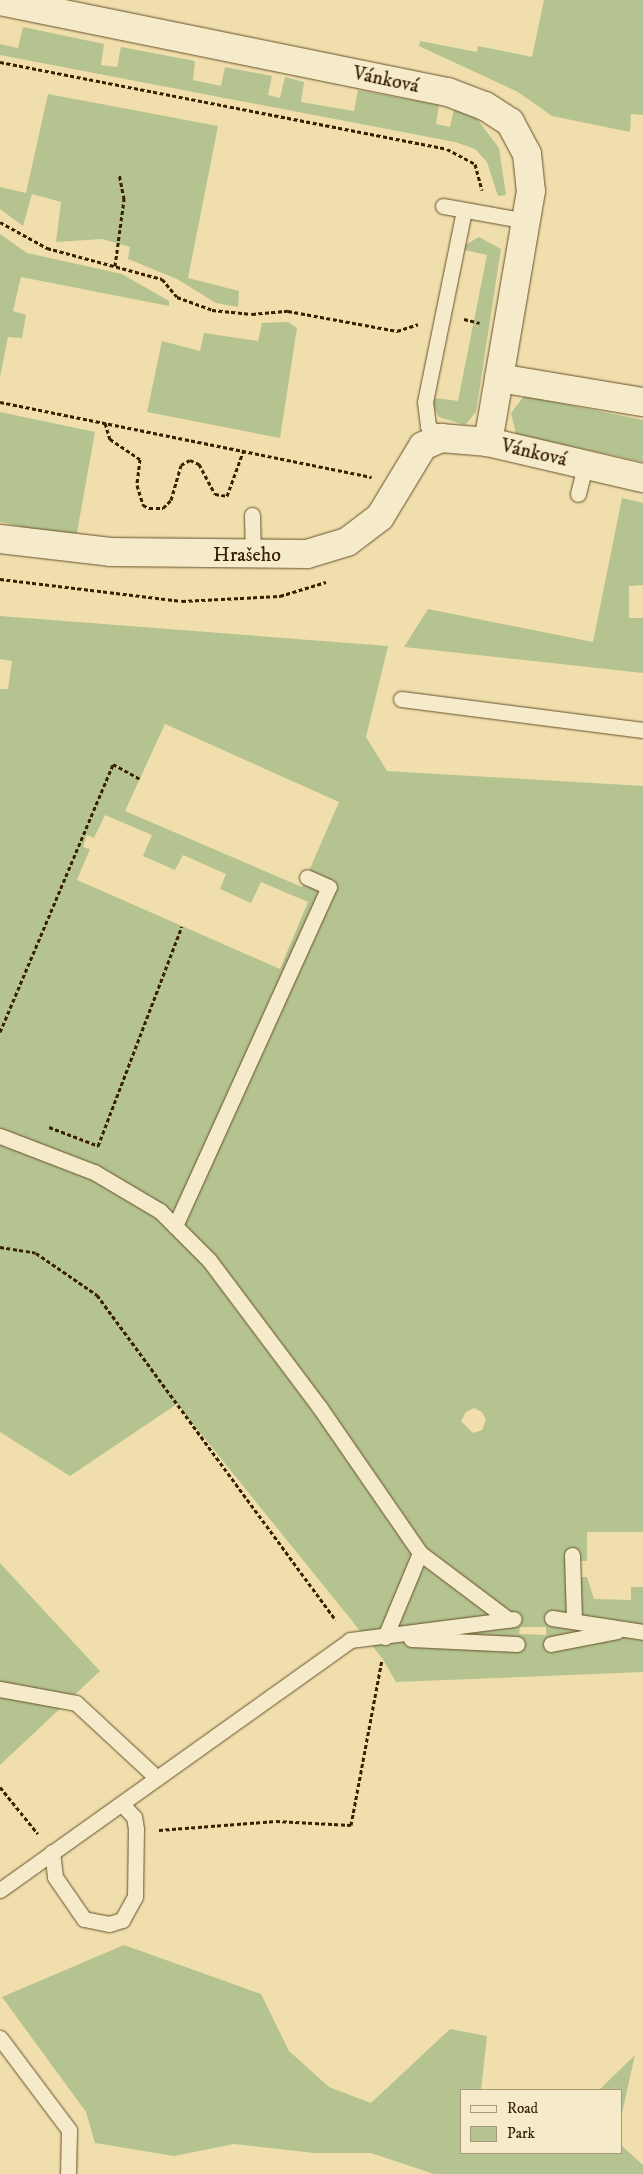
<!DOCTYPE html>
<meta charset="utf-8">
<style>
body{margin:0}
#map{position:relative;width:643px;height:2174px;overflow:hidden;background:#f0dfad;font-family:"IM FELL DW Pica",serif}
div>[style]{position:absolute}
.green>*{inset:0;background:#b4c38f}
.path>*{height:3px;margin-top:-1.5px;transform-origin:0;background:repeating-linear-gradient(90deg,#382000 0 4px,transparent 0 6.5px)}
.roads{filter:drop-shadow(0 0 1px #66502b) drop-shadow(0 0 1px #66502b)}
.lane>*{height:15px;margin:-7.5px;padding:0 7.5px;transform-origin:7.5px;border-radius:7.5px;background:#f5eaca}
.street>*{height:28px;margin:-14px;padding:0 14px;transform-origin:14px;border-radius:14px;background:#f5eaca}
span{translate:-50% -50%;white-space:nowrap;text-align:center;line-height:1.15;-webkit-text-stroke:4px #f5eaca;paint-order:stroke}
.street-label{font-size:20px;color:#382000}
.legend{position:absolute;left:460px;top:2089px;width:162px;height:65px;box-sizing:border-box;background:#f5eaca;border:1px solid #a99979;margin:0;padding:6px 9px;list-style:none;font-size:15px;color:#382000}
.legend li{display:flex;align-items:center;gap:10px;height:25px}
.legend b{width:25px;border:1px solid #a99979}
</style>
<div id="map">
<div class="green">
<div style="clip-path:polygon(544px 0,643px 0,643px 115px,631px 114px,630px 132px,552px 116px,518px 92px,419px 46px,420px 41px,477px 52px,478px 46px,532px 57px)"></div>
<div style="clip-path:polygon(23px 27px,104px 44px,101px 65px,117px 67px,121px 47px,195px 61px,193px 80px,221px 86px,225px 67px,272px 76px,268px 95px,280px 98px,285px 77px,304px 82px,301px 102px,354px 111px,358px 90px,439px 105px,436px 124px,450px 127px,454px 109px,474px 115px,499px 148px,506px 195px,498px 196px,487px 162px,475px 149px,455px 142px,0 55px,0 44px,18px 48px)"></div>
<div style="clip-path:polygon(48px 94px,218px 126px,188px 278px,239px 291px,238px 307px,216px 303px,177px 279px,128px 259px,130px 247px,102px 239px,56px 242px,61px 202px,32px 194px,23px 226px,0 209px,0 187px,26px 193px)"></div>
<div style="clip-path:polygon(0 234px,27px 253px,122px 274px,169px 301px,169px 306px,21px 277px,13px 311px,26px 315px,22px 338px,8px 337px,0 377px)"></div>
<div style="clip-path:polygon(479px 237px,501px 249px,476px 412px,465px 425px,439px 417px,432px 404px,435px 398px,458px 401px,487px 255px,465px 250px,465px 245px)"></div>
<div style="clip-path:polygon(288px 322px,297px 328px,280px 438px,147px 412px,162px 341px,200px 351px,204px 333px,258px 341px,262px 323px)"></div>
<div style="clip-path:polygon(524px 396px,643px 420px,643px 462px,516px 434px,511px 413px)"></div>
<div style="clip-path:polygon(0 412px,95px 432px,76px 538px,0 522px)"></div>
<div style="clip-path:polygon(622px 498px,643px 503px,643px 585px,629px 586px,629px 618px,643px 618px,643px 673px,404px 647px,428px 609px,593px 642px)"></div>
<div style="clip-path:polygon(evenodd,0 616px,388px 646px,366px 737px,387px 771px,643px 786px,643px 1532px,587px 1532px,587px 1561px,580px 1561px,580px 1577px,587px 1577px,594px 1599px,631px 1600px,631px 1587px,643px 1587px,643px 1672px,396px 1682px,382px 1658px,177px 1404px,70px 1476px,0 1432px,0 689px,8px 689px,12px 661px,0 659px,0 616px,165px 724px,339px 802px,302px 887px,125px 811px,165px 724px,0 616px,105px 815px,152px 835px,143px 856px,175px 870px,183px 855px,226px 874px,220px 889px,251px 903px,261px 882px,308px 902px,280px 969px,77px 880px,90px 849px,83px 847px,87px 835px,94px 838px,105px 815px,0 616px,474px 1408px,482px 1412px,486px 1420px,482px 1430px,473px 1433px,461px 1421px,466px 1412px,474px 1408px,0 616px,546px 1627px,546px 1635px,519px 1634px,520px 1627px,546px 1627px)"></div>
<div style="clip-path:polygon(0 1563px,100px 1671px,0 1765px)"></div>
<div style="clip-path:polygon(124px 1945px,261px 1994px,289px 2051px,329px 2087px,371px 2103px,450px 2029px,487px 2036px,481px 2090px,462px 2090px,462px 2153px,622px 2153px,622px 2146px,643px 2165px,643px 2174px,434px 2174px,371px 2153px,314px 2153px,234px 2144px,174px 2156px,95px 2143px,86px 2112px,2px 1997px)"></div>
<div style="clip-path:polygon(635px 2055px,622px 2113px,622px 2090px,599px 2090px)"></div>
</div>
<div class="path">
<div style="left:0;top:62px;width:455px;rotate:11deg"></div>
<div style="left:447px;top:149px;width:32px;rotate:28deg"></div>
<div style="left:475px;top:164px;width:27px;rotate:75deg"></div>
<div style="left:0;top:222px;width:54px;rotate:29deg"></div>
<div style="left:47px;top:248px;width:119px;rotate:15.1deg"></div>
<div style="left:162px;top:279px;width:23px;rotate:50deg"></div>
<div style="left:177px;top:297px;width:37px;rotate:20deg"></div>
<div style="left:212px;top:310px;width:40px;rotate:5.7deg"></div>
<div style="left:252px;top:314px;width:36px;rotate:-5deg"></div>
<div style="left:288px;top:311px;width:111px;rotate:10.4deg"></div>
<div style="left:397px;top:331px;width:22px;rotate:-18deg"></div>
<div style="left:115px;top:266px;width:68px;rotate:-82.3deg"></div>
<div style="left:124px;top:199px;width:25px;rotate:-101deg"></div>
<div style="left:464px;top:319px;width:16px;rotate:14deg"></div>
<div style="left:0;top:402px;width:379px;rotate:11.4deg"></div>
<div style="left:105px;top:423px;width:17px;rotate:73deg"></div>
<div style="left:110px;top:439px;width:36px;rotate:34deg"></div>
<div style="left:140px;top:459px;width:26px;rotate:97deg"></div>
<div style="left:137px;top:485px;width:21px;rotate:73deg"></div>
<div style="left:143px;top:505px;width:7px;rotate:27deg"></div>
<div style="left:149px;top:508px;width:14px"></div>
<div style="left:163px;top:508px;width:11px;rotate:-45deg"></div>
<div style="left:171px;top:500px;width:36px;rotate:-74deg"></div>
<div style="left:181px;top:465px;width:10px;rotate:-29deg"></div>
<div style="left:190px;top:460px;width:10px;rotate:24deg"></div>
<div style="left:199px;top:464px;width:34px;rotate:62deg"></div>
<div style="left:215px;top:494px;width:12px;rotate:9deg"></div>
<div style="left:227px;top:496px;width:47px;rotate:-70deg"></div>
<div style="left:0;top:579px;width:183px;rotate:6.9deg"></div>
<div style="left:182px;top:601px;width:98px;rotate:-2.9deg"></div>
<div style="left:280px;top:596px;width:48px;rotate:-16.9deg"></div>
<div style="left:0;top:1032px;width:291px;rotate:-67.1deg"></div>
<div style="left:113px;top:764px;width:31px;rotate:29deg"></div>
<div style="left:49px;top:1127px;width:53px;rotate:20.8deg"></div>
<div style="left:98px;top:1146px;width:235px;rotate:-69.1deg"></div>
<div style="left:0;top:1247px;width:36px;rotate:9deg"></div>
<div style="left:36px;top:1253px;width:74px;rotate:34.5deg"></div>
<div style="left:97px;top:1295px;width:403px;rotate:53.7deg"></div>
<div style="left:0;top:1787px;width:60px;rotate:51deg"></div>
<div style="left:159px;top:1830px;width:117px;rotate:-4.4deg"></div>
<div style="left:276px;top:1821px;width:75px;rotate:3.1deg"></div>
<div style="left:351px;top:1825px;width:168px;rotate:-79.4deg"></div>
</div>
<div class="roads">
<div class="lane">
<div style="left:443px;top:206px;width:84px;rotate:10.2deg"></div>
<div style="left:441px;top:438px;width:18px;rotate:-137deg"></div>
<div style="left:428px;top:426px;width:24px;rotate:-97deg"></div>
<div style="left:425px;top:402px;width:196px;rotate:-78.5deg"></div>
<div style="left:578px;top:494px;width:30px;rotate:-76deg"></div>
<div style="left:252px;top:515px;width:41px;rotate:88.6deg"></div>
<div style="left:401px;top:699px;width:244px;rotate:7.3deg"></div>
<div style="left:0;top:1136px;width:101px;rotate:21deg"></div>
<div style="left:94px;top:1172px;width:77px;rotate:30.6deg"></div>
<div style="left:160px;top:1211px;width:69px;rotate:45deg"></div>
<div style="left:209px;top:1260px;width:185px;rotate:53.1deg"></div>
<div style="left:320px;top:1408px;width:176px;rotate:55.4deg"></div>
<div style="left:420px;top:1553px;width:111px;rotate:37deg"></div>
<div style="left:175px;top:1226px;width:372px;rotate:-65.6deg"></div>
<div style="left:329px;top:887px;width:24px;rotate:-156deg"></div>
<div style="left:572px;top:1555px;width:63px;rotate:88.2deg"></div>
<div style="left:552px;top:1618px;width:92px;rotate:8.7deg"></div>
<div style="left:385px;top:1637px;width:91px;rotate:-67.4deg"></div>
<div style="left:411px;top:1639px;width:106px;rotate:2.7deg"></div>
<div style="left:551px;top:1644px;width:67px;rotate:-11.1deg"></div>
<div style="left:0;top:1689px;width:77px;rotate:10.4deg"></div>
<div style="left:76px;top:1703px;width:110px;rotate:42.8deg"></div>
<div style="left:52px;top:1852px;width:25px;rotate:83deg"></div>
<div style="left:55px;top:1877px;width:51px;rotate:55.4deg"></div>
<div style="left:84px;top:1919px;width:25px;rotate:11deg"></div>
<div style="left:109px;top:1924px;width:14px;rotate:-17deg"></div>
<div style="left:122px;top:1920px;width:26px;rotate:-61deg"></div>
<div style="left:135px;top:1897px;width:68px;rotate:-89.2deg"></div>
<div style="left:136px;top:1829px;width:12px;rotate:-99deg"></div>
<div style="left:134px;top:1817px;width:18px;rotate:-133deg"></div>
<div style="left:0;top:1890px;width:430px;rotate:-35.5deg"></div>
<div style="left:350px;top:1640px;width:165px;rotate:-7.3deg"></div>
<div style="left:0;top:2038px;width:115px;rotate:53.1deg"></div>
<div style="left:69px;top:2130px;width:44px;rotate:91.3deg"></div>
</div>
<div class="street">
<div style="left:0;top:1px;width:457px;rotate:11.5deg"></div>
<div style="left:448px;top:92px;width:40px;rotate:21deg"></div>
<div style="left:485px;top:106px;width:30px;rotate:33deg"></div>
<div style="left:510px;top:122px;width:36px;rotate:62deg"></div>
<div style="left:527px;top:154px;width:37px;rotate:84deg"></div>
<div style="left:531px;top:191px;width:255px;rotate:99.7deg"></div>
<div style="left:488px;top:442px;width:159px;rotate:13.1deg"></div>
<div style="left:499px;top:378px;width:146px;rotate:9.5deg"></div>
<div style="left:0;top:539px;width:111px;rotate:6.7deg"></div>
<div style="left:110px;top:552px;width:197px;rotate:0.6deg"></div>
<div style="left:307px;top:554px;width:42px;rotate:-16.7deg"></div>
<div style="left:347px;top:542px;width:41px;rotate:-37.1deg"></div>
<div style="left:380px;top:517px;width:83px;rotate:-58.8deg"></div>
<div style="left:423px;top:446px;width:20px;rotate:-24deg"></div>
<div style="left:441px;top:438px;width:47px;rotate:4.9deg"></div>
</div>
</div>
<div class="street-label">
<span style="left:386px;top:80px;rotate:12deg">Vánková</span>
<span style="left:534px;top:453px;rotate:13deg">Vánková</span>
<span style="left:247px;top:555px">Hrašeho</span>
</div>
<ul class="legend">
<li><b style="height:6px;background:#f5eaca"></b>Road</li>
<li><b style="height:14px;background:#b4c38f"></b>Park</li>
</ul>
</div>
